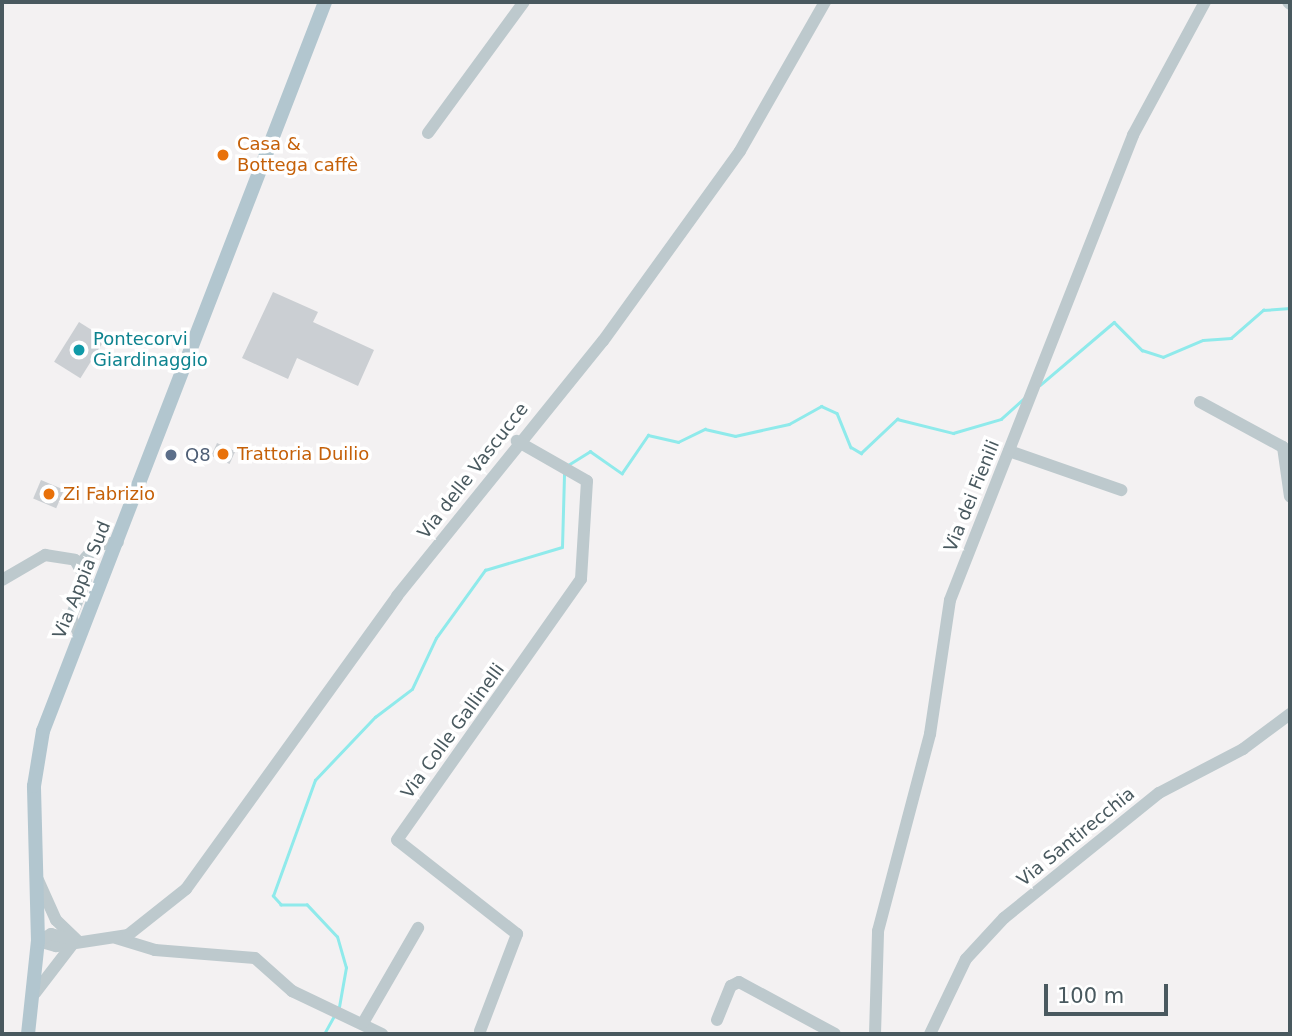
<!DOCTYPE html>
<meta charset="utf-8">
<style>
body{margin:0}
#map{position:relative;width:1292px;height:1036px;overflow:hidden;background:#f3f1f2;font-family:"DejaVu Sans",sans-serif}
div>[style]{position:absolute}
.stream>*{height:2.5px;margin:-1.25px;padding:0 1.25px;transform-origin:1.25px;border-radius:1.25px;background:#8feaeb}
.building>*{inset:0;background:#cbcfd3;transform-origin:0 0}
.minor>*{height:12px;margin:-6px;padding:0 6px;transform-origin:6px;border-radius:6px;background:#bdc9cd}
.major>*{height:14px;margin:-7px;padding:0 7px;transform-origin:7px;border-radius:7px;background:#b2c6cf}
.dots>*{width:19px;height:19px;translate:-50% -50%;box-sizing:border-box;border:4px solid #fff;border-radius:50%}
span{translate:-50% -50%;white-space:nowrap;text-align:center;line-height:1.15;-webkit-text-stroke:7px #fff;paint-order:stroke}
.food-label{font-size:18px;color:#c56008}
.left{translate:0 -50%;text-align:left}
.culture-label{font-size:18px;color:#0d838f}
.service-label{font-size:18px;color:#4e5e75}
.street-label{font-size:18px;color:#49595f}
.frame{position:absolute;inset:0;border:4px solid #49595f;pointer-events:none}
.scale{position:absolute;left:1044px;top:984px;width:124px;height:32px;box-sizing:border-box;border:4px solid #49595f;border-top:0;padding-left:9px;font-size:21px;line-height:24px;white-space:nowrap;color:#49595f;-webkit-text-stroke:5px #fff;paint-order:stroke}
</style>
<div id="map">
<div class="stream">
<div style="left:1040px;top:385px;width:97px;rotate:-40.4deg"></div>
<div style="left:1114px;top:322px;width:40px;rotate:45deg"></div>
<div style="left:1142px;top:350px;width:22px;rotate:18deg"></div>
<div style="left:1163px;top:357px;width:43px;rotate:-23deg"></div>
<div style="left:1203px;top:340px;width:28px;rotate:-4deg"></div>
<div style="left:1231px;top:338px;width:43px;rotate:-41.2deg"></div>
<div style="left:1263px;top:310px;width:27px;rotate:-4deg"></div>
<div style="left:568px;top:465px;width:26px;rotate:-32deg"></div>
<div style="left:590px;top:451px;width:39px;rotate:35deg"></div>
<div style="left:622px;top:473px;width:46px;rotate:-55.6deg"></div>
<div style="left:648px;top:435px;width:31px;rotate:13deg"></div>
<div style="left:678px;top:442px;width:30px;rotate:-26deg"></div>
<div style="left:705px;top:429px;width:31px;rotate:13deg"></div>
<div style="left:735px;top:436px;width:55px;rotate:-12.5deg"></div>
<div style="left:789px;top:424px;width:37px;rotate:-29deg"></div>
<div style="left:821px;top:406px;width:17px;rotate:24deg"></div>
<div style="left:837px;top:413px;width:37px;rotate:68deg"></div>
<div style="left:851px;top:447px;width:12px;rotate:31deg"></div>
<div style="left:861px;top:453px;width:50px;rotate:-43.4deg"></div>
<div style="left:897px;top:419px;width:58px;rotate:14deg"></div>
<div style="left:953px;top:433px;width:50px;rotate:-16.3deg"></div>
<div style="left:1001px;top:419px;width:31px;rotate:-42deg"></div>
<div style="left:339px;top:1007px;width:40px;rotate:-80deg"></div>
<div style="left:346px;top:968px;width:32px;rotate:-106deg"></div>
<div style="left:337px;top:937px;width:44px;rotate:-133.2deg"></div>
<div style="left:307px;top:905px;width:26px;rotate:180deg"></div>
<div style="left:281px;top:905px;width:12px;rotate:-132deg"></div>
<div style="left:273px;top:896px;width:123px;rotate:-70.1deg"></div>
<div style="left:315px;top:780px;width:87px;rotate:-46.4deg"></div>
<div style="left:375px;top:717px;width:46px;rotate:-37.1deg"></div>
<div style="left:412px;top:689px;width:56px;rotate:-64.8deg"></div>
<div style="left:436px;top:638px;width:84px;rotate:-54.2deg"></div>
<div style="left:485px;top:570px;width:80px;rotate:-16.6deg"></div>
<div style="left:562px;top:547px;width:73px;rotate:-88.4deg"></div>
<div style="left:324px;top:1034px;width:21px;rotate:-61deg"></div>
</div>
<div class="building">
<div style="clip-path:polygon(273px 292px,318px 312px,313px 322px,374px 350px,358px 386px,297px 358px,288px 379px,242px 358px)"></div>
<div style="left:79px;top:322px;width:31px;height:47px;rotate:32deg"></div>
<div style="left:217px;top:443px;width:20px;height:14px;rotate:24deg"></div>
<div style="left:41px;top:480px;width:25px;height:20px;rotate:23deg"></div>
</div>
<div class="minor">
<div style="left:1288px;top:2px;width:3px;rotate:45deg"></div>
<div style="left:428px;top:133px;width:162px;rotate:-53.8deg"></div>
<div style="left:1200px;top:402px;width:94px;rotate:28.5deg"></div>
<div style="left:1283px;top:447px;width:50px;rotate:82deg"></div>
<div style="left:1009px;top:451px;width:119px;rotate:19.2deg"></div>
<div style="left:80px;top:564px;width:25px;rotate:-48deg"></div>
<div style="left:97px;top:545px;width:21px;rotate:-8deg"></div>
<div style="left:2px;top:580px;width:50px;rotate:-30.2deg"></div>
<div style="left:45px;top:555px;width:30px;rotate:9deg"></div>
<div style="left:75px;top:560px;width:22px;rotate:60deg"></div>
<div style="left:86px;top:579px;width:41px;rotate:111.5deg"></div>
<div style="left:71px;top:617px;width:21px;rotate:65deg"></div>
<div style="left:38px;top:880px;width:44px;rotate:65.8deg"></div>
<div style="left:56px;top:920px;width:30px;rotate:44deg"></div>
<div style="left:116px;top:938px;width:41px;rotate:17.1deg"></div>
<div style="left:155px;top:950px;width:100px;rotate:4.6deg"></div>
<div style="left:255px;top:958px;width:50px;rotate:41.7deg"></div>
<div style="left:292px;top:991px;width:100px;rotate:25.5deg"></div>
<div style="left:38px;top:941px;width:19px;rotate:16deg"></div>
<div style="left:56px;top:946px;width:73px;rotate:-8.7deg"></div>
<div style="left:128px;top:935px;width:74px;rotate:-38.4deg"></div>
<div style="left:186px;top:889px;width:361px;rotate:-54.2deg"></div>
<div style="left:397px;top:596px;width:328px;rotate:-51.1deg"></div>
<div style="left:603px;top:341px;width:234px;rotate:-54.2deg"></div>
<div style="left:740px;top:151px;width:172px;rotate:-60.3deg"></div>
<div style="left:38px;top:941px;width:15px;rotate:-28deg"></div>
<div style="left:51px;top:934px;width:21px;rotate:14deg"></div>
<div style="left:35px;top:993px;width:61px;rotate:-52.4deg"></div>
<div style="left:717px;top:1020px;width:37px;rotate:-68deg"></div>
<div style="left:731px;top:986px;width:9px;rotate:-27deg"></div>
<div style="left:739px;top:982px;width:109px;rotate:28.4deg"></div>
<div style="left:363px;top:1023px;width:110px;rotate:-59.9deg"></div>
<div style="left:480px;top:1031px;width:104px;rotate:-69.1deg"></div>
<div style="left:517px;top:934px;width:152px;rotate:-141.9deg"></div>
<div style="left:397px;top:840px;width:319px;rotate:-54.8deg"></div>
<div style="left:581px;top:579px;width:98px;rotate:-86.5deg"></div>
<div style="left:587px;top:481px;width:81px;rotate:-150.3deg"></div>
<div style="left:875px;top:1034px;width:103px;rotate:-88.3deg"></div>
<div style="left:878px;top:931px;width:204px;rotate:-75.2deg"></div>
<div style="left:930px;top:734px;width:135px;rotate:-81.5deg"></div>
<div style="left:950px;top:600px;width:500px;rotate:-68.5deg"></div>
<div style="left:1133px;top:135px;width:151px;rotate:-61.6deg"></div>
<div style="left:930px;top:1034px;width:83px;rotate:-64.4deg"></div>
<div style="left:966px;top:959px;width:56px;rotate:-47.2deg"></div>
<div style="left:1004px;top:918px;width:199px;rotate:-38.9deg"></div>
<div style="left:1159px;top:793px;width:95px;rotate:-27.6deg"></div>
<div style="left:1243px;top:749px;width:59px;rotate:-36.7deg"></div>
</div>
<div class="major">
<div style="left:28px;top:1034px;width:94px;rotate:-83.9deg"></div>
<div style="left:38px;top:941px;width:155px;rotate:-91.5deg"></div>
<div style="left:34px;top:786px;width:56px;rotate:-80.7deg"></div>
<div style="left:43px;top:731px;width:782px;rotate:-68.85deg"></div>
</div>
<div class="dots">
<div style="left:223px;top:155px;background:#e8710a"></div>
<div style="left:79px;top:350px;background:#0f9aa8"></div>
<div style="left:223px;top:454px;background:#e8710a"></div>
<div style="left:171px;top:455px;background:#5c6f8a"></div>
<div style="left:49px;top:494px;background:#e8710a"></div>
</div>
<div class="food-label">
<span class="left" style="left:237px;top:155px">Casa &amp;<br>Bottega caffè</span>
<span class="left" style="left:237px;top:454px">Trattoria Duilio</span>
<span class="left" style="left:63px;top:494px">Zi Fabrizio</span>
</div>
<div class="culture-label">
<span class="left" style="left:93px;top:350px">Pontecorvi<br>Giardinaggio</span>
</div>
<div class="service-label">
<span class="left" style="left:185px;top:455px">Q8</span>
</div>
<div class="street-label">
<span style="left:473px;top:471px;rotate:-52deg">Via delle Vascucce</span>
<span style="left:972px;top:496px;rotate:-68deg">Via dei Fienili</span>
<span style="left:82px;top:580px;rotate:-68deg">Via Appia Sud</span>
<span style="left:453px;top:731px;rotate:-54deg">Via Colle Gallinelli</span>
<span style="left:1076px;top:837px;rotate:-39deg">Via Santirecchia</span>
</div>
<div class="frame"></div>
<div class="scale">100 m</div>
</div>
